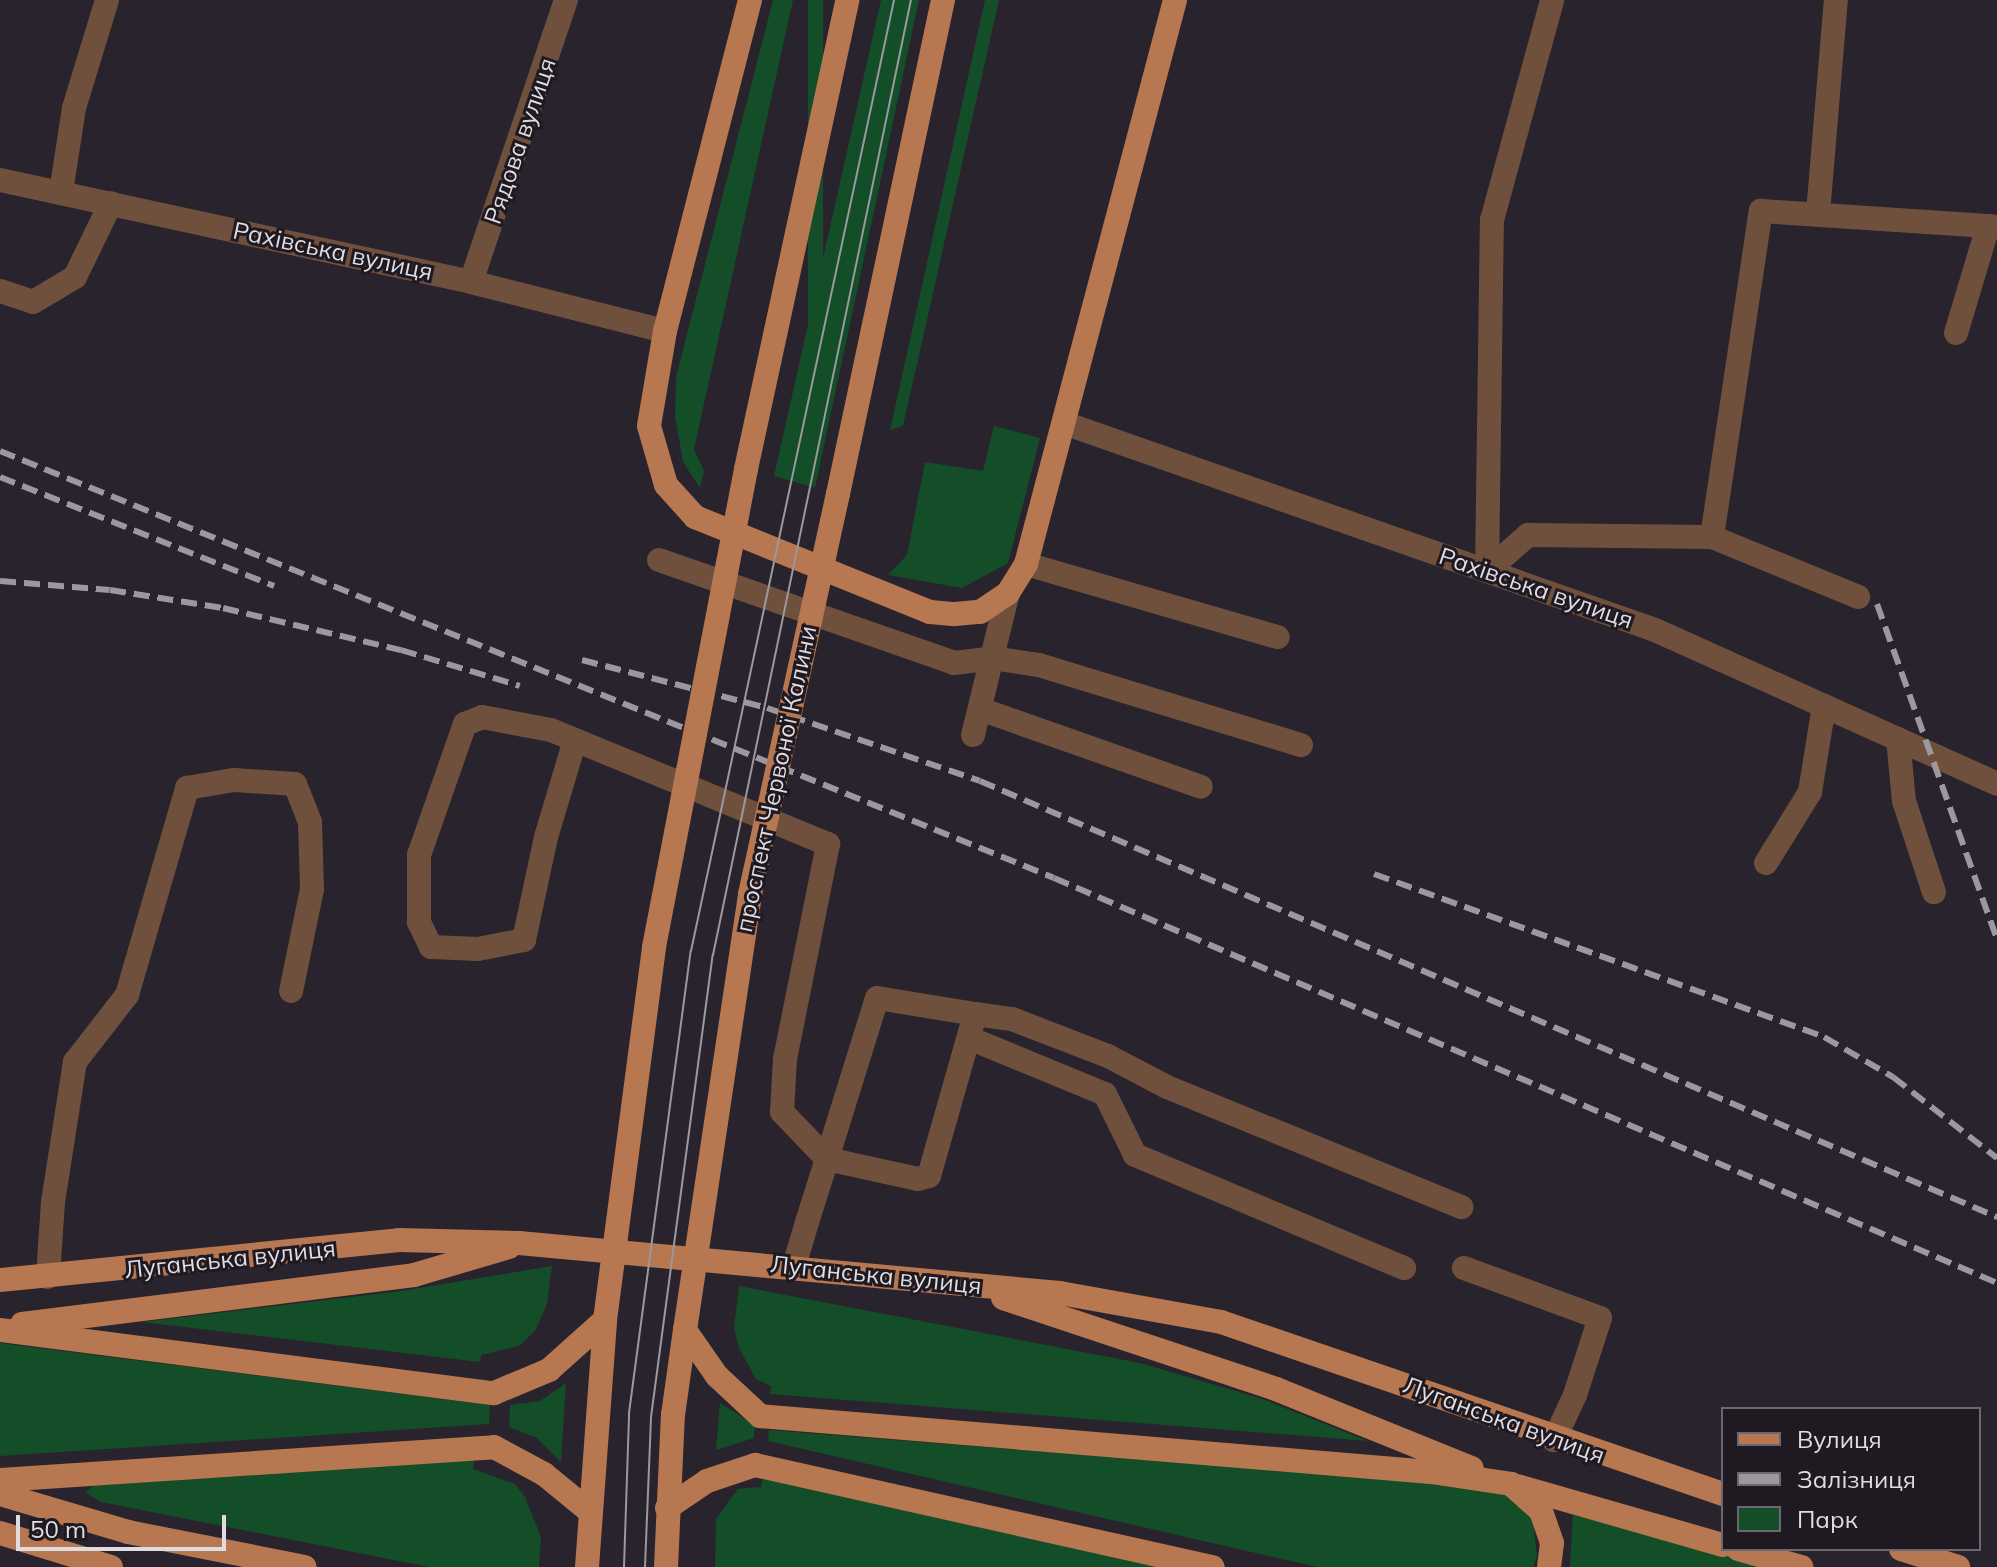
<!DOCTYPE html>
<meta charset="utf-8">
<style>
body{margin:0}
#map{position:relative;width:1997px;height:1567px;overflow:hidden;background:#28232c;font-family:Mulish,sans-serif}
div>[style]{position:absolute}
.green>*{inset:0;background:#134e29;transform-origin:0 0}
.minor>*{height:24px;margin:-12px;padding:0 12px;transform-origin:12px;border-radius:12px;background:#6f503d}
.major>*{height:24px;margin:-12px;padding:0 12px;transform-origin:12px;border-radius:12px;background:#b77750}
.tram>*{height:2px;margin:-1px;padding:0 1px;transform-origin:1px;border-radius:1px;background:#9b989f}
.rail>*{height:6px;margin-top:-3px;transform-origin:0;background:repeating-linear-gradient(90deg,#9b989f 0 16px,transparent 0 24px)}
.major-bridge>*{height:24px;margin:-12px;padding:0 12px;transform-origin:12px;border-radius:12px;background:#b77750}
span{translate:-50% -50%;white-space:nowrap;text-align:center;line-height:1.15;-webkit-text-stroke:6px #1f1a22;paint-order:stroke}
.street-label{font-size:24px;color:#dfdce2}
.legend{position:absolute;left:1721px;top:1407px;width:260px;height:144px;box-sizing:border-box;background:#1f1a22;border:2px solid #6c686f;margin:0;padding:10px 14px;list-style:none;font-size:24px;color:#dfdce2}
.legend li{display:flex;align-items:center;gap:16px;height:40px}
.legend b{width:40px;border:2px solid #6c686f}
.scale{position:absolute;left:16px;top:1515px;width:210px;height:36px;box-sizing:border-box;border:4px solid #dfdce2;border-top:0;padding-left:10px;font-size:24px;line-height:28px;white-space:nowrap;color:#dfdce2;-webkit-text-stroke:6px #1f1a22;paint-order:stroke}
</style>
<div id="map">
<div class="green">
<div style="clip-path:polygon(773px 0,793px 0,694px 449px,704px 471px,700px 488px,683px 462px,675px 416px,676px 377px)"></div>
<div style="left:808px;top:0;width:15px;height:372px"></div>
<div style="clip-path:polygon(881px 0,919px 0,815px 488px,774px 476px)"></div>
<div style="clip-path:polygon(985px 0,999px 0,903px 426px,890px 430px)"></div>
<div style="clip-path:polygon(994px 426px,1040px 438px,1008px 563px,962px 588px,888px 575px,907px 555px,925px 462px,983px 471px)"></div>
<div style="clip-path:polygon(552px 1266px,547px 1304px,535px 1331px,519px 1346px,481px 1355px,480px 1362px,142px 1322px,401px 1291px)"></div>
<div style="clip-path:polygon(739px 1286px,1140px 1363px,1260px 1398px,1368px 1441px,770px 1394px,771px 1386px,756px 1379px,739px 1348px,734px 1328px)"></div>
<div style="clip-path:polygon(0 1343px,490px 1405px,489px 1424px,0 1456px)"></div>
<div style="clip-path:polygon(566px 1383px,561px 1462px,537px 1438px,509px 1427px,510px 1405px,540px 1401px)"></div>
<div style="clip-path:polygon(720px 1403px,755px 1425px,754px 1438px,716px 1450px)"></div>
<div style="clip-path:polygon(769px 1430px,1491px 1487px,1508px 1494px,1533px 1520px,1537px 1556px,1533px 1567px,1317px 1567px,768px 1441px)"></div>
<div style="clip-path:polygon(474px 1457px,473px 1469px,515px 1484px,525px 1497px,541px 1537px,539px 1567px,429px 1567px,101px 1502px,85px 1492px,93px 1486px)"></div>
<div style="clip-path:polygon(763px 1476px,1160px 1567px,715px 1567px,716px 1519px,738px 1489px,761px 1487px)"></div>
<div style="clip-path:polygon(1573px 1510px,1770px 1567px,1570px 1567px)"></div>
</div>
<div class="minor">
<div style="left:0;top:180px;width:482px;rotate:12.2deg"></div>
<div style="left:471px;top:282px;width:200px;rotate:14.2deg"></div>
<div style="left:61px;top:192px;width:85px;rotate:-81.2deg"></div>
<div style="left:74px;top:108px;width:113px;rotate:-73deg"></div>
<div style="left:1818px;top:213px;width:214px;rotate:-85.2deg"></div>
<div style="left:471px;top:282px;width:298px;rotate:-71.4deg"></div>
<div style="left:0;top:291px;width:35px;rotate:18deg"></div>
<div style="left:33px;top:302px;width:49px;rotate:-30.8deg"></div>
<div style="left:75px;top:277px;width:82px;rotate:-64.1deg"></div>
<div style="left:1956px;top:333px;width:112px;rotate:-73.3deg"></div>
<div style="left:1988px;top:226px;width:9px;rotate:6deg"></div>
<div style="left:1064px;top:423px;width:626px;rotate:19.3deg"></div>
<div style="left:1655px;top:630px;width:375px;rotate:24.2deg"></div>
<div style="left:1712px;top:537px;width:330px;rotate:-81.5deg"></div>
<div style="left:1761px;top:211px;width:227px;rotate:3.8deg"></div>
<div style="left:659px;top:560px;width:312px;rotate:19.2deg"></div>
<div style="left:954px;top:663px;width:38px;rotate:-7deg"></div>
<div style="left:992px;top:658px;width:48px;rotate:8.5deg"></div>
<div style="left:1039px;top:665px;width:274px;rotate:17deg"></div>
<div style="left:1026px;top:564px;width:262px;rotate:16.2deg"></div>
<div style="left:1487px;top:571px;width:351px;rotate:-89.2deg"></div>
<div style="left:1492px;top:220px;width:228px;rotate:-74.7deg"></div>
<div style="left:1487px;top:571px;width:55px;rotate:-41.3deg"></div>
<div style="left:1528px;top:535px;width:184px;rotate:0.6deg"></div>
<div style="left:1712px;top:537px;width:158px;rotate:22.3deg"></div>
<div style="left:980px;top:709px;width:234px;rotate:19.4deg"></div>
<div style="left:973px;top:735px;width:146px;rotate:-76.2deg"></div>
<div style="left:1898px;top:739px;width:62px;rotate:84.5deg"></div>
<div style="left:1904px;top:801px;width:96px;rotate:71.8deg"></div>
<div style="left:575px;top:740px;width:101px;rotate:106.6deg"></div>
<div style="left:546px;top:837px;width:105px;rotate:102.1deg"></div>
<div style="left:524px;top:940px;width:47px;rotate:168.9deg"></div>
<div style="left:478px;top:949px;width:47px;rotate:-177.6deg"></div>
<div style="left:431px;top:947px;width:28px;rotate:-116deg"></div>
<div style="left:419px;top:922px;width:67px;rotate:-90deg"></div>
<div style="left:419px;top:855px;width:139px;rotate:-70.7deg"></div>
<div style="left:465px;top:724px;width:18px;rotate:-22deg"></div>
<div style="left:482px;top:717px;width:70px;rotate:10.7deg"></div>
<div style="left:551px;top:730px;width:300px;rotate:22.4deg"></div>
<div style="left:828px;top:844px;width:219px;rotate:101.3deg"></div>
<div style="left:785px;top:1059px;width:53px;rotate:93.2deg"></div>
<div style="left:782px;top:1112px;width:65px;rotate:46.2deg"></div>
<div style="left:827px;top:1159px;width:93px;rotate:12.4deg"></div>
<div style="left:918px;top:1179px;width:11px;rotate:-15deg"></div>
<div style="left:929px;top:1176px;width:168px;rotate:-74.1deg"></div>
<div style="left:975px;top:1014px;width:99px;rotate:-170.7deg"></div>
<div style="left:877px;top:998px;width:169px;rotate:107.3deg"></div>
<div style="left:827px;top:1159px;width:63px;rotate:107.6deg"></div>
<div style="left:808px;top:1219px;width:49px;rotate:106.6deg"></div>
<div style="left:1766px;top:863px;width:84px;rotate:-58.2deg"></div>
<div style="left:1810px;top:792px;width:87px;rotate:-80.8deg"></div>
<div style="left:975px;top:1014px;width:37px;rotate:8deg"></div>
<div style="left:1012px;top:1019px;width:103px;rotate:21.1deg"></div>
<div style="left:1108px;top:1056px;width:67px;rotate:27.7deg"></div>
<div style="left:1167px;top:1087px;width:318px;rotate:22.2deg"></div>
<div style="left:969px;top:1038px;width:147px;rotate:22.4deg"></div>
<div style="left:1105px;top:1094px;width:68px;rotate:63.8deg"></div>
<div style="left:1135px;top:1155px;width:292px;rotate:22.8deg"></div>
<div style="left:1464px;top:1268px;width:145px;rotate:20.2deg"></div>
<div style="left:1600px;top:1318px;width:81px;rotate:108deg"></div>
<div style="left:1575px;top:1395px;width:50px;rotate:115deg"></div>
<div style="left:48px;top:1277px;width:75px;rotate:-86.2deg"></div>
<div style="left:53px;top:1202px;width:142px;rotate:-81.1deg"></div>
<div style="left:75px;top:1062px;width:85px;rotate:-52.2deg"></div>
<div style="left:127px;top:995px;width:216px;rotate:-73.8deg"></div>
<div style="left:187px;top:788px;width:48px;rotate:-9.7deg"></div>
<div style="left:234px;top:780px;width:61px;rotate:3.8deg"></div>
<div style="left:295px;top:784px;width:41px;rotate:68.5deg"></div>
<div style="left:310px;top:822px;width:67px;rotate:88.3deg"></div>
<div style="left:312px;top:889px;width:104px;rotate:101.6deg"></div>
</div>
<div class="major">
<div style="left:750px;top:0;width:342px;rotate:104.4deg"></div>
<div style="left:665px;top:331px;width:96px;rotate:99.6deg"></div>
<div style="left:649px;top:426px;width:61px;rotate:73.9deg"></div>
<div style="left:666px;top:485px;width:43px;rotate:47.8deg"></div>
<div style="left:695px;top:517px;width:253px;rotate:22deg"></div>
<div style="left:930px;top:612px;width:25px;rotate:5deg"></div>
<div style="left:955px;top:614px;width:25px;rotate:-5deg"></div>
<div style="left:980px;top:612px;width:34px;rotate:-34deg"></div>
<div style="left:1008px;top:593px;width:34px;rotate:-58deg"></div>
<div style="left:1026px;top:564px;width:583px;rotate:-75.2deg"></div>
<div style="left:746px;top:469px;width:480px;rotate:-77.8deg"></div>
<div style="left:838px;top:494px;width:505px;rotate:-78deg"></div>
<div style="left:0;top:1280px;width:401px;rotate:-5.7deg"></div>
<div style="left:399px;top:1240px;width:120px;rotate:1.4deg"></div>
<div style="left:519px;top:1243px;width:543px;rotate:5.28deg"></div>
<div style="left:1060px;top:1293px;width:164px;rotate:10.2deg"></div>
<div style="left:1221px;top:1322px;width:531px;rotate:18.91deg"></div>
<div style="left:1003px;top:1298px;width:288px;rotate:18.4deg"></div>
<div style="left:1276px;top:1389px;width:211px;rotate:22deg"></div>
<div style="left:22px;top:1324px;width:395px;rotate:-7.1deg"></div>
<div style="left:414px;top:1275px;width:99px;rotate:-16.4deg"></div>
<div style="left:0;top:1330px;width:498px;rotate:7.3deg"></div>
<div style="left:494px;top:1393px;width:60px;rotate:-22.7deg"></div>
<div style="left:549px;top:1370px;width:75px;rotate:-41.8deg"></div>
<div style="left:685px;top:1330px;width:56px;rotate:55.2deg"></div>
<div style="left:717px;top:1376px;width:59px;rotate:42.9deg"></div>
<div style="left:760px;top:1416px;width:673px;rotate:4.77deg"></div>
<div style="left:1431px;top:1472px;width:81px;rotate:8.5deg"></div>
<div style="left:1511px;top:1484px;width:40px;rotate:42deg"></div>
<div style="left:1541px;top:1511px;width:34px;rotate:71deg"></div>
<div style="left:1552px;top:1543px;width:24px;rotate:97deg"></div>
<div style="left:0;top:1480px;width:495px;rotate:-3.8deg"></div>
<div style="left:494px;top:1447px;width:57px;rotate:28.4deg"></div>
<div style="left:544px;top:1474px;width:58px;rotate:39.4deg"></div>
<div style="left:1517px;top:1486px;width:214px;rotate:16deg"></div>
<div style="left:0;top:1494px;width:134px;rotate:16.5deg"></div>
<div style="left:128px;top:1532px;width:180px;rotate:11.2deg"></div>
<div style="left:667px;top:1508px;width:48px;rotate:-34deg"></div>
<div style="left:707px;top:1481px;width:51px;rotate:-18.4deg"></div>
<div style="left:755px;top:1465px;width:469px;rotate:12.6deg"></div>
<div style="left:0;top:1533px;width:116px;rotate:17deg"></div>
<div style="left:1738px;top:1549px;width:66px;rotate:15.9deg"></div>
<div style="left:1901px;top:1549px;width:60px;rotate:17.5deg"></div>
<div style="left:587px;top:1567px;width:248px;rotate:-85.8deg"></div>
<div style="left:666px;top:1567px;width:152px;rotate:-87.4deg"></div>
<div style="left:673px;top:1415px;width:86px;rotate:-82deg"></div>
</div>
<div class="tram">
<div style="left:624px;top:1567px;width:154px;rotate:-88.1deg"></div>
<div style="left:629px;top:1413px;width:466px;rotate:-82.4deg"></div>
<div style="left:691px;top:951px;width:972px;rotate:-77.95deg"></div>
<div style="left:645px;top:1567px;width:150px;rotate:-87.7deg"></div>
<div style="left:651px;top:1417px;width:466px;rotate:-82.4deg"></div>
<div style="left:713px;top:955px;width:975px;rotate:-78.29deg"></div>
</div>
<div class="rail">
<div style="left:0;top:451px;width:1137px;rotate:22.05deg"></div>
<div style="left:1054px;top:878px;width:1026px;rotate:23.24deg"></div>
<div style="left:0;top:477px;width:295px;rotate:21.7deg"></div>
<div style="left:0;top:581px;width:110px;rotate:4.7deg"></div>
<div style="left:110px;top:590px;width:114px;rotate:9.1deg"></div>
<div style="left:223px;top:608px;width:183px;rotate:13.3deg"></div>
<div style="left:401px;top:650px;width:124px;rotate:16.8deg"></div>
<div style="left:1877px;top:604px;width:357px;rotate:70.3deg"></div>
<div style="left:582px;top:660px;width:191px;rotate:14.5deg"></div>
<div style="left:767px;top:708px;width:225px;rotate:18.9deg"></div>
<div style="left:980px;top:781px;width:1107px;rotate:23.21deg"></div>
<div style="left:1374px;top:874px;width:479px;rotate:19.9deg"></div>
<div style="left:1824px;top:1037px;width:80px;rotate:30.1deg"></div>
<div style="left:1893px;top:1077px;width:132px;rotate:37.9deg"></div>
</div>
<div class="major-bridge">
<div style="left:605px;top:1320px;width:376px;rotate:-82.5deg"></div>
<div style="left:654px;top:947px;width:487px;rotate:-79.1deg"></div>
<div style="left:685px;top:1330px;width:441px;rotate:-81.5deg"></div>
<div style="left:750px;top:894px;width:410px;rotate:-77.6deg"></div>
</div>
<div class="street-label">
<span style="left:520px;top:141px;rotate:-71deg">Рядова вулиця</span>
<span style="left:333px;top:251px;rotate:12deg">Рахівська вулиця</span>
<span style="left:1536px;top:588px;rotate:19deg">Рахівська вулиця</span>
<span style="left:776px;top:779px;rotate:-78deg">проспект Червоної Калини</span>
<span style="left:230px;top:1259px;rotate:-6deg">Луганська вулиця</span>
<span style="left:876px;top:1275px;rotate:6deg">Луганська вулиця</span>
<span style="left:1504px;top:1420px;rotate:20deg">Луганська вулиця</span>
</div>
<ul class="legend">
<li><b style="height:10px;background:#b77750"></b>Вулиця</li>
<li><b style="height:10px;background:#9b989f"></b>Залізниця</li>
<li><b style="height:22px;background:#134e29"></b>Парк</li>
</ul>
<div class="scale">50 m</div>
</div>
